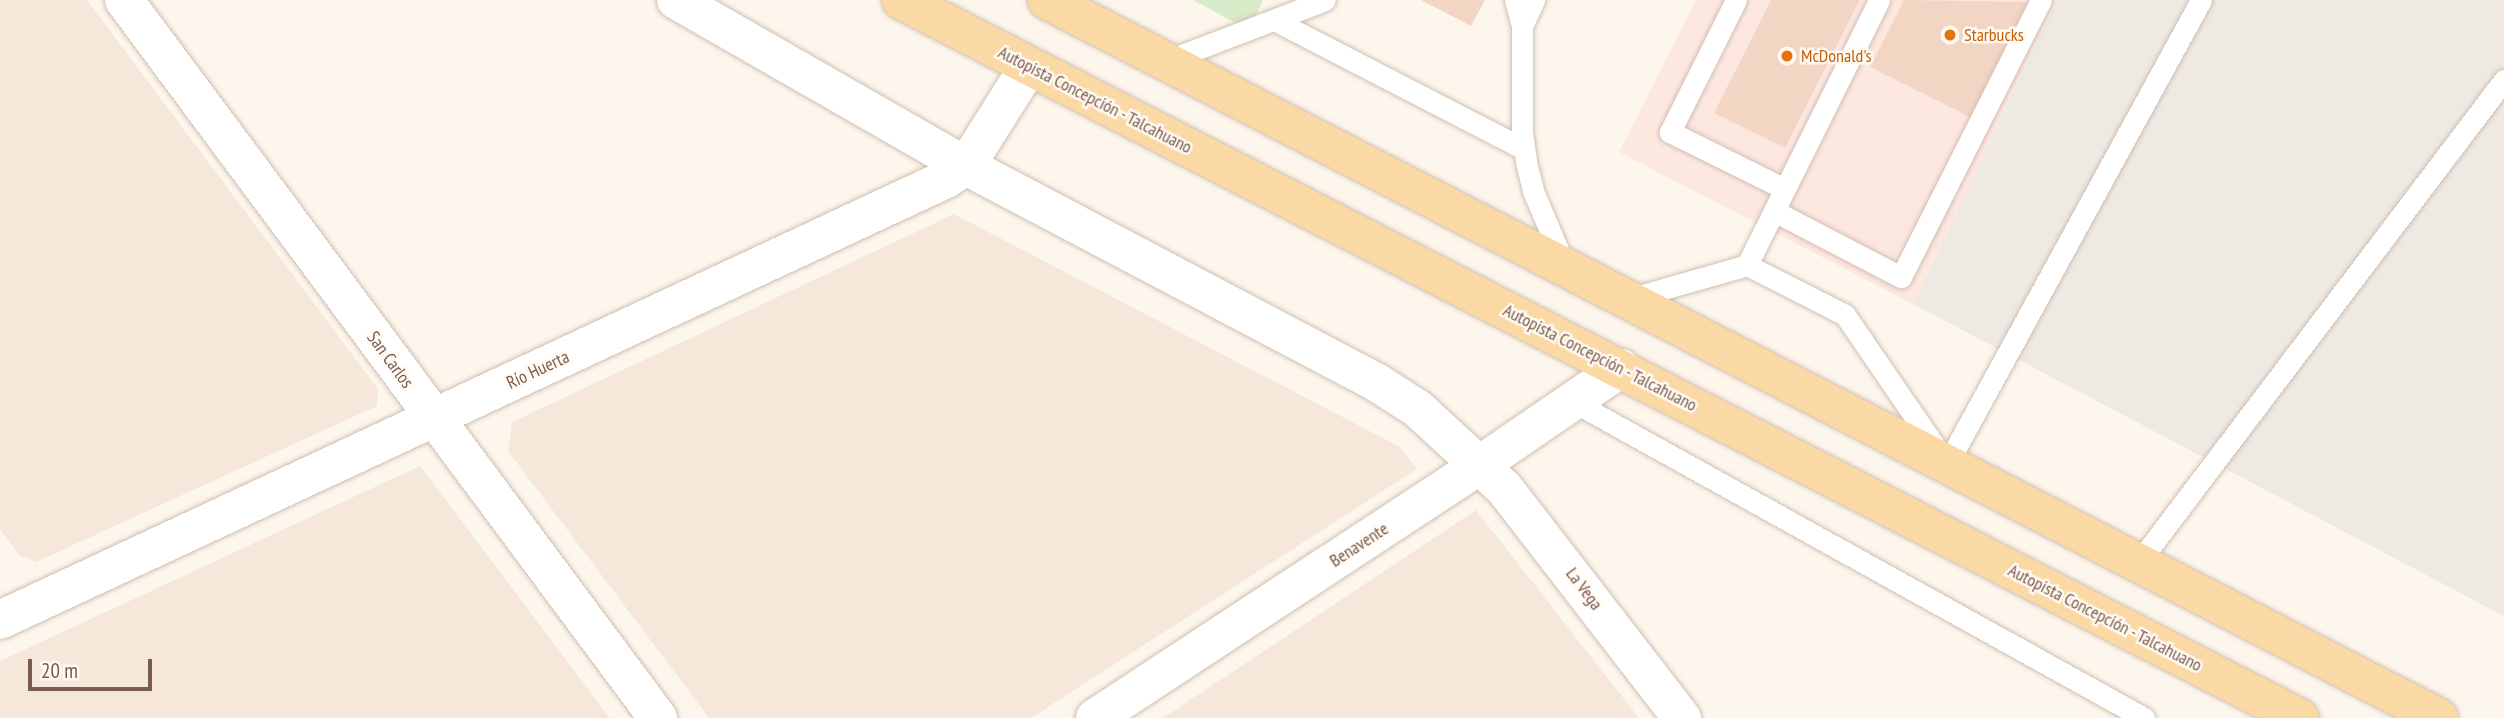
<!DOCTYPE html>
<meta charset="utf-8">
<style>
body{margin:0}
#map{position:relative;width:2504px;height:718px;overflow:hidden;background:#fdf6ec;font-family:"PT Sans Narrow",sans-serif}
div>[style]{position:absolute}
.residential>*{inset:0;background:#f5e8da}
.commercial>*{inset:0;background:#fde8e0}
.industrial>*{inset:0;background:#efe9e4}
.green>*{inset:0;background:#d8ecc9}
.building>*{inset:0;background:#f3d5c3}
.roads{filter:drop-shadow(0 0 2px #d1beb0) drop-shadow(0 0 2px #d1beb0)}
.lane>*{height:21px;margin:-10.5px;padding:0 10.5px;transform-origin:10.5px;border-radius:10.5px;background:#fff}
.street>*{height:38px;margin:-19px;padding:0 19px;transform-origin:19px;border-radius:19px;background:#fff}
.primary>*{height:38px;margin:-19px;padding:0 19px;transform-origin:19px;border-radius:19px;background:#fbd9a5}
.dots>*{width:19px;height:19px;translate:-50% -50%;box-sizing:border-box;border:4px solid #fffaf3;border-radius:50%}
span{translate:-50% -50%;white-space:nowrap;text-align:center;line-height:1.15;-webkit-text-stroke:5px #fffaf3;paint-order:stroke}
.food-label{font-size:18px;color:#c56008}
.left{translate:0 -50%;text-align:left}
.street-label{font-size:18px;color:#7a5c4d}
.scale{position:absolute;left:28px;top:659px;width:124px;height:32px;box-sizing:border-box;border:4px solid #7a5c4d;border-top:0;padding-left:9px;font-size:21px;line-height:24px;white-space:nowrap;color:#7a5c4d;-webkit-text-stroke:5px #fffaf3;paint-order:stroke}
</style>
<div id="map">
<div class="residential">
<div style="clip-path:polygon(0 0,87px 0,378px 389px,377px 406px,36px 562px,19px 555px,0 529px)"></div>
<div style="clip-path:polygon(954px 214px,1400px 447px,1417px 469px,1031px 718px,709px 718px,508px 451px,512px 422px)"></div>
<div style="clip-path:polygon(420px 466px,610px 718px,0 718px,0 661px)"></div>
<div style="clip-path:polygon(1476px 510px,1639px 718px,1163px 718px)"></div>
</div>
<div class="commercial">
<div style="clip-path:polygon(1696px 0,2057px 0,1913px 304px,1619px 152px)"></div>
</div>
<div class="industrial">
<div style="clip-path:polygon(2057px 0,2504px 0,2504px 616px,1913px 304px)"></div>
</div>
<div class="green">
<div style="clip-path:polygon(1193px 0,1263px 0,1249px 30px)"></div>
</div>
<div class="building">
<div style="clip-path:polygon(1421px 0,1485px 0,1471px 26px)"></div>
<div style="clip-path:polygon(1771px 0,1860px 0,1785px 148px,1714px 113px)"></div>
<div style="clip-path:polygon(1904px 0,2031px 2px,1972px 118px,1870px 67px)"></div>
</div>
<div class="roads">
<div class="lane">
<div style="left:1515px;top:0;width:27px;rotate:75deg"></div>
<div style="left:1522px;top:26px;width:106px;rotate:90deg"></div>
<div style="left:1522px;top:132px;width:30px;rotate:82deg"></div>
<div style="left:1526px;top:162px;width:30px;rotate:76deg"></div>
<div style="left:1533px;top:191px;width:79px;rotate:67deg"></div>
<div style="left:1736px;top:0;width:148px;rotate:116.6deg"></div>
<div style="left:1670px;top:132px;width:128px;rotate:26.4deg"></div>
<div style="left:1274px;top:20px;width:281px;rotate:27.3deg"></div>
<div style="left:1522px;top:26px;width:29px;rotate:-65deg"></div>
<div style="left:1166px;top:61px;width:170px;rotate:-21deg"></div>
<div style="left:1774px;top:211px;width:143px;rotate:27.5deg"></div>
<div style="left:1901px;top:277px;width:310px;rotate:-63.2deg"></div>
<div style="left:1747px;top:265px;width:296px;rotate:-63.5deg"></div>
<div style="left:1628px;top:299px;width:124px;rotate:-15.9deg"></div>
<div style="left:1747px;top:265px;width:110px;rotate:27deg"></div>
<div style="left:1845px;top:315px;width:181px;rotate:55.6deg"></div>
<div style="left:1947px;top:464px;width:529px;rotate:-61.3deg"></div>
<div style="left:1574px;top:402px;width:652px;rotate:29deg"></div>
<div style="left:2138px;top:563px;width:606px;rotate:-52.85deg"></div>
</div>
<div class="street">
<div style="left:124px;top:0;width:895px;rotate:53.36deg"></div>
<div style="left:676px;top:0;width:334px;rotate:29.8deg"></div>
<div style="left:966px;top:166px;width:463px;rotate:27.8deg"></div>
<div style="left:1376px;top:382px;width:50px;rotate:32.7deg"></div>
<div style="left:1418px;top:409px;width:117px;rotate:42.6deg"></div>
<div style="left:1504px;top:488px;width:291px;rotate:52.3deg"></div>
<div style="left:0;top:620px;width:1044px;rotate:-24.99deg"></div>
<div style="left:946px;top:179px;width:24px;rotate:-33deg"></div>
<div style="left:966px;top:166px;width:118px;rotate:-57.8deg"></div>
<div style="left:1095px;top:718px;width:462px;rotate:-33.3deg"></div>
<div style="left:1481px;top:464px;width:170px;rotate:-34.4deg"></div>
</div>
<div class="primary">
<div style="left:901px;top:0;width:1572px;rotate:27.17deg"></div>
<div style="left:1047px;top:0;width:1566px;rotate:27.28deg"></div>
</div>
</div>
<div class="dots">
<div style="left:1950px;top:35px;background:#e8710a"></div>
<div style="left:1787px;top:56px;background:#e8710a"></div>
</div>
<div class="food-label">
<span class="left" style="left:1964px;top:35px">Starbucks</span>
<span class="left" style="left:1801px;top:56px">McDonald's</span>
</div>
<div class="street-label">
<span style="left:1095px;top:100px;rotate:27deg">Autopista Concepción - Talcahuano</span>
<span style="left:1600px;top:358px;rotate:27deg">Autopista Concepción - Talcahuano</span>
<span style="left:390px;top:360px;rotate:54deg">San Carlos</span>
<span style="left:538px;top:370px;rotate:-25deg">Río Huerta</span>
<span style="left:1359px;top:545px;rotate:-33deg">Benavente</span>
<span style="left:1584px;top:589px;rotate:53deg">La Vega</span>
<span style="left:2105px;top:618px;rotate:27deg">Autopista Concepción - Talcahuano</span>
</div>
<div class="scale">20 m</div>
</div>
